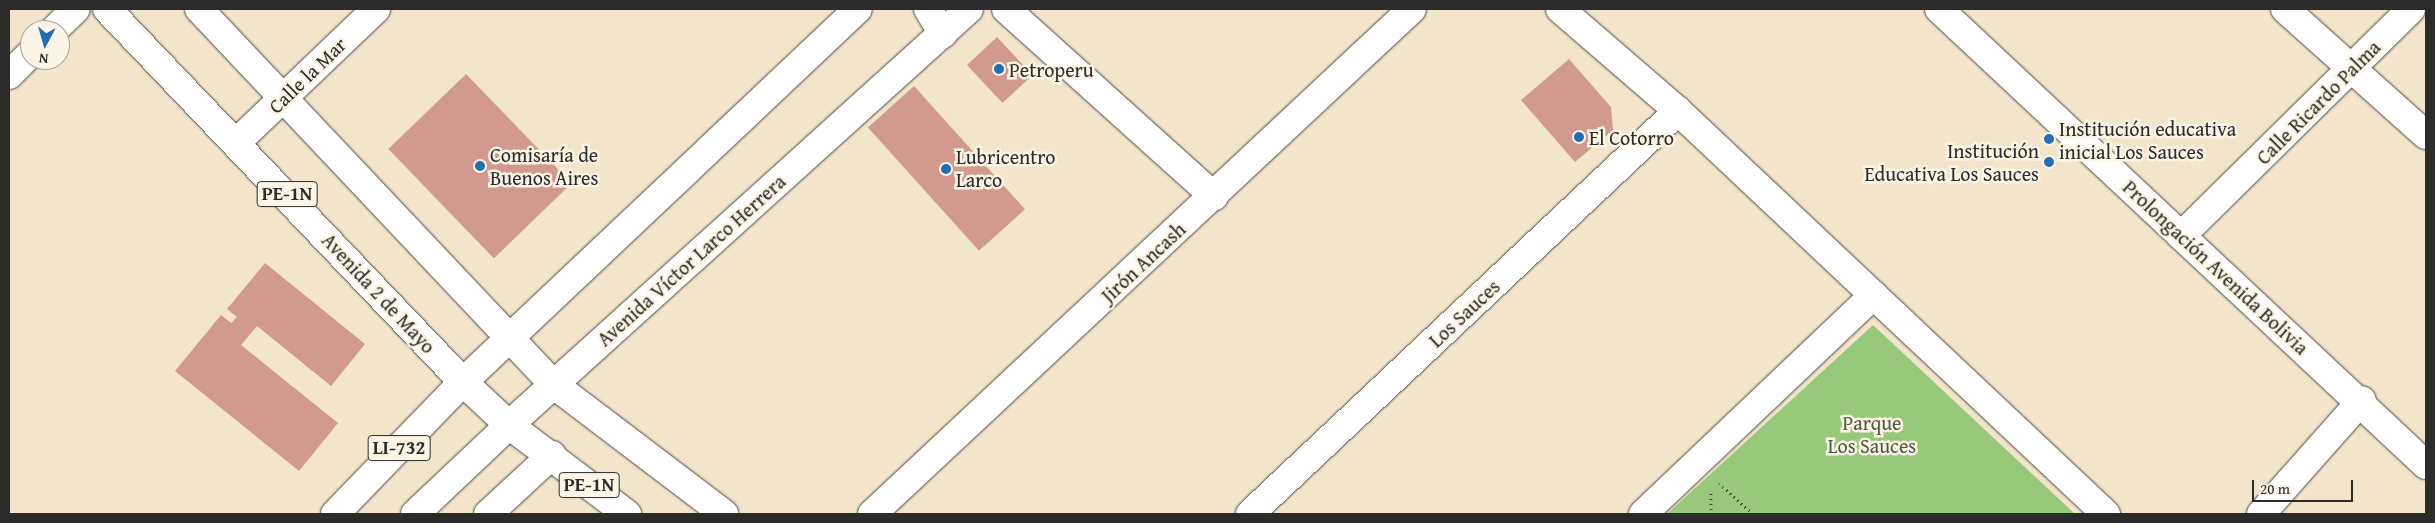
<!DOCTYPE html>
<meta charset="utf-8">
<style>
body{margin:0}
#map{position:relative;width:2435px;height:523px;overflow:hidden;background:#f3e5ca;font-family:"Gentium Book Plus",serif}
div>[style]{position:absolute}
.green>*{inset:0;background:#96c97a}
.building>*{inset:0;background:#d29a8e;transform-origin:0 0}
.path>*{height:3px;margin-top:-1.5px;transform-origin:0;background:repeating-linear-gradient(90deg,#494743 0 1px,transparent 0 5px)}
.roads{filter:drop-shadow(0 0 1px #494743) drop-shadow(0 0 1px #494743)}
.minor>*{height:28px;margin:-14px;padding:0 14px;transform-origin:14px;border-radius:14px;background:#fff}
.secondary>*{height:28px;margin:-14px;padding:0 14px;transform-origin:14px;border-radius:14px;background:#fff}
.primary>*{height:28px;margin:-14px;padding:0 14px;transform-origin:14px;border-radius:14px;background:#fff}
.trunk>*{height:28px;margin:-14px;padding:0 14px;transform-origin:14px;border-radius:14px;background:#fff}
.dots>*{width:14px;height:14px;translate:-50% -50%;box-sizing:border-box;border:2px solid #fcf5e5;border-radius:50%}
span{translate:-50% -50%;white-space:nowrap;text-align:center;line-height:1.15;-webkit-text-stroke:5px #fcf5e5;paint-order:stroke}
.shield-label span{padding:1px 4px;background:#fcf5e5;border:1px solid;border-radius:4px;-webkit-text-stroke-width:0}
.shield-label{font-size:19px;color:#2b2b2b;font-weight:700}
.poi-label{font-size:20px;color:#2b2b2b}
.left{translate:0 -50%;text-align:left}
.right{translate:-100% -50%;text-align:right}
.street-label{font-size:20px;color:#2b2b2b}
.park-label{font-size:20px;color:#4b5a43}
.frame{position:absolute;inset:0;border:10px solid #2b2b2b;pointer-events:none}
.north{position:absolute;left:20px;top:20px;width:50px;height:50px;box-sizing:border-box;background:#fcf5e5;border:1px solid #a8a49b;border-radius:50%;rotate:186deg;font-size:14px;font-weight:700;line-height:20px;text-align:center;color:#2b2b2b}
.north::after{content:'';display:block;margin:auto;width:18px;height:22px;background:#1f6fb2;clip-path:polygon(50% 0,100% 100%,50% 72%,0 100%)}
.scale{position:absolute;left:2252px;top:480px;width:101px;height:22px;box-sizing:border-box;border:2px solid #2b2b2b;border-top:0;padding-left:6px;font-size:15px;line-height:18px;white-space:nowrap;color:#2b2b2b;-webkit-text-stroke:4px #fcf5e5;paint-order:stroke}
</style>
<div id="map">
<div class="green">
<div style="clip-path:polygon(1873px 325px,2075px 514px,1667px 514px)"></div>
</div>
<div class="building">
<div style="left:997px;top:37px;width:52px;height:41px;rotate:47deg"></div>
<div style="clip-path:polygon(1569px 59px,1611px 107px,1613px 130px,1575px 162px,1521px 100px)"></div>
<div style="left:466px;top:74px;width:152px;height:108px;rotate:46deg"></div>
<div style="left:914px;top:86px;width:166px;height:62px;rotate:48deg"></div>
<div style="clip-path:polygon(265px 263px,365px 344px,331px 386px,257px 326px,241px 345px,338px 423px,299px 471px,175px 371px,221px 315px,231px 323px,237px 317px,227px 309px)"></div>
</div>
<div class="path">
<div style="left:1719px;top:483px;width:46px;rotate:42.4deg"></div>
<div style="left:1711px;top:514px;width:22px;rotate:-90deg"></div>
</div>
<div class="roads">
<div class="minor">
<div style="left:199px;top:9px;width:516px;rotate:46.65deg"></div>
<div style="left:553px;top:384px;width:215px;rotate:37.2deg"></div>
<div style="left:928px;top:9px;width:29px;rotate:59deg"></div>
<div style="left:1006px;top:9px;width:280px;rotate:42deg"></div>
<div style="left:1560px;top:9px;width:156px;rotate:40.8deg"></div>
<div style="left:1678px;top:111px;width:588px;rotate:43.28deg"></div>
<div style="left:1939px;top:9px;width:667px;rotate:43.12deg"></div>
<div style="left:2285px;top:9px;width:189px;rotate:41.8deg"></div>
<div style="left:54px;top:30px;width:30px;rotate:-44deg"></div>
<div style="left:9px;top:75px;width:30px;rotate:-45deg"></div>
<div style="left:238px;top:141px;width:191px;rotate:-43.7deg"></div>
<div style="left:2181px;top:236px;width:323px;rotate:-44.6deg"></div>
<div style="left:488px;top:514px;width:87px;rotate:-42.7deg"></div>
<div style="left:872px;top:514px;width:739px;rotate:-43.08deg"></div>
<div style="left:1250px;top:514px;width:588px;rotate:-43.28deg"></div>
<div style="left:1643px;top:514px;width:318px;rotate:-43.5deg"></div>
<div style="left:2261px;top:514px;width:152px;rotate:-48.5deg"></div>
</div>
<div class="secondary">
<div style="left:463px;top:382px;width:543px;rotate:-43.36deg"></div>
<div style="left:509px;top:425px;width:620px;rotate:-42.12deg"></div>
</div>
<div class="primary">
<div style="left:335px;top:514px;width:184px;rotate:-45.9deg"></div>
<div style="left:415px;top:514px;width:129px;rotate:-43.4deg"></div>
</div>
<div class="trunk">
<div style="left:107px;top:9px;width:516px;rotate:46.34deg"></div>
<div style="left:463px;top:382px;width:63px;rotate:43.1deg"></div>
<div style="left:509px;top:425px;width:148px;rotate:37deg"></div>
</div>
</div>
<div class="dots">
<div style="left:999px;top:69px;background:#1f6fb2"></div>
<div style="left:1579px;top:137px;background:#1f6fb2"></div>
<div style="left:2049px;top:139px;background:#1f6fb2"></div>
<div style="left:2049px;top:162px;background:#1f6fb2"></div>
<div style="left:480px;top:166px;background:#1f6fb2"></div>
<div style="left:946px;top:169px;background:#1f6fb2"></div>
</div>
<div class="shield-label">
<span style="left:287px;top:194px">PE-1N</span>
<span style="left:399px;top:448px">LI-732</span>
<span style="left:589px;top:485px">PE-1N</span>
</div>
<div class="poi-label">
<span class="left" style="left:1009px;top:69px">Petroperu</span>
<span class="left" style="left:2059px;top:140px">Institución educativa<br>inicial Los Sauces</span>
<span class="left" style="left:1589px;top:137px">El Cotorro</span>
<span class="right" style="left:2039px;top:162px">Institución<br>Educativa Los Sauces</span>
<span class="left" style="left:490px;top:166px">Comisaría de<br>Buenos Aires</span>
<span class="left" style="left:956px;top:168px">Lubricentro<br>Larco</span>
</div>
<div class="street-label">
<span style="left:307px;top:75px;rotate:-44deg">Calle la Mar</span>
<span style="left:2318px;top:102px;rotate:-45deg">Calle Ricardo Palma</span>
<span style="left:691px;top:260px;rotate:-42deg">Avenida Víctor Larco Herrera</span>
<span style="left:1143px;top:262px;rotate:-43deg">Jirón Ancash</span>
<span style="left:2216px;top:267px;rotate:43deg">Prolongación Avenida Bolivia</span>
<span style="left:379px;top:293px;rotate:47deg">Avenida 2 de Mayo</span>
<span style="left:1464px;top:313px;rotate:-43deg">Los Sauces</span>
</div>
<div class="park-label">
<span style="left:1872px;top:434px">Parque<br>Los Sauces</span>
</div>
<div class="frame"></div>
<div class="north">N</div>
<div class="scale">20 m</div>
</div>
